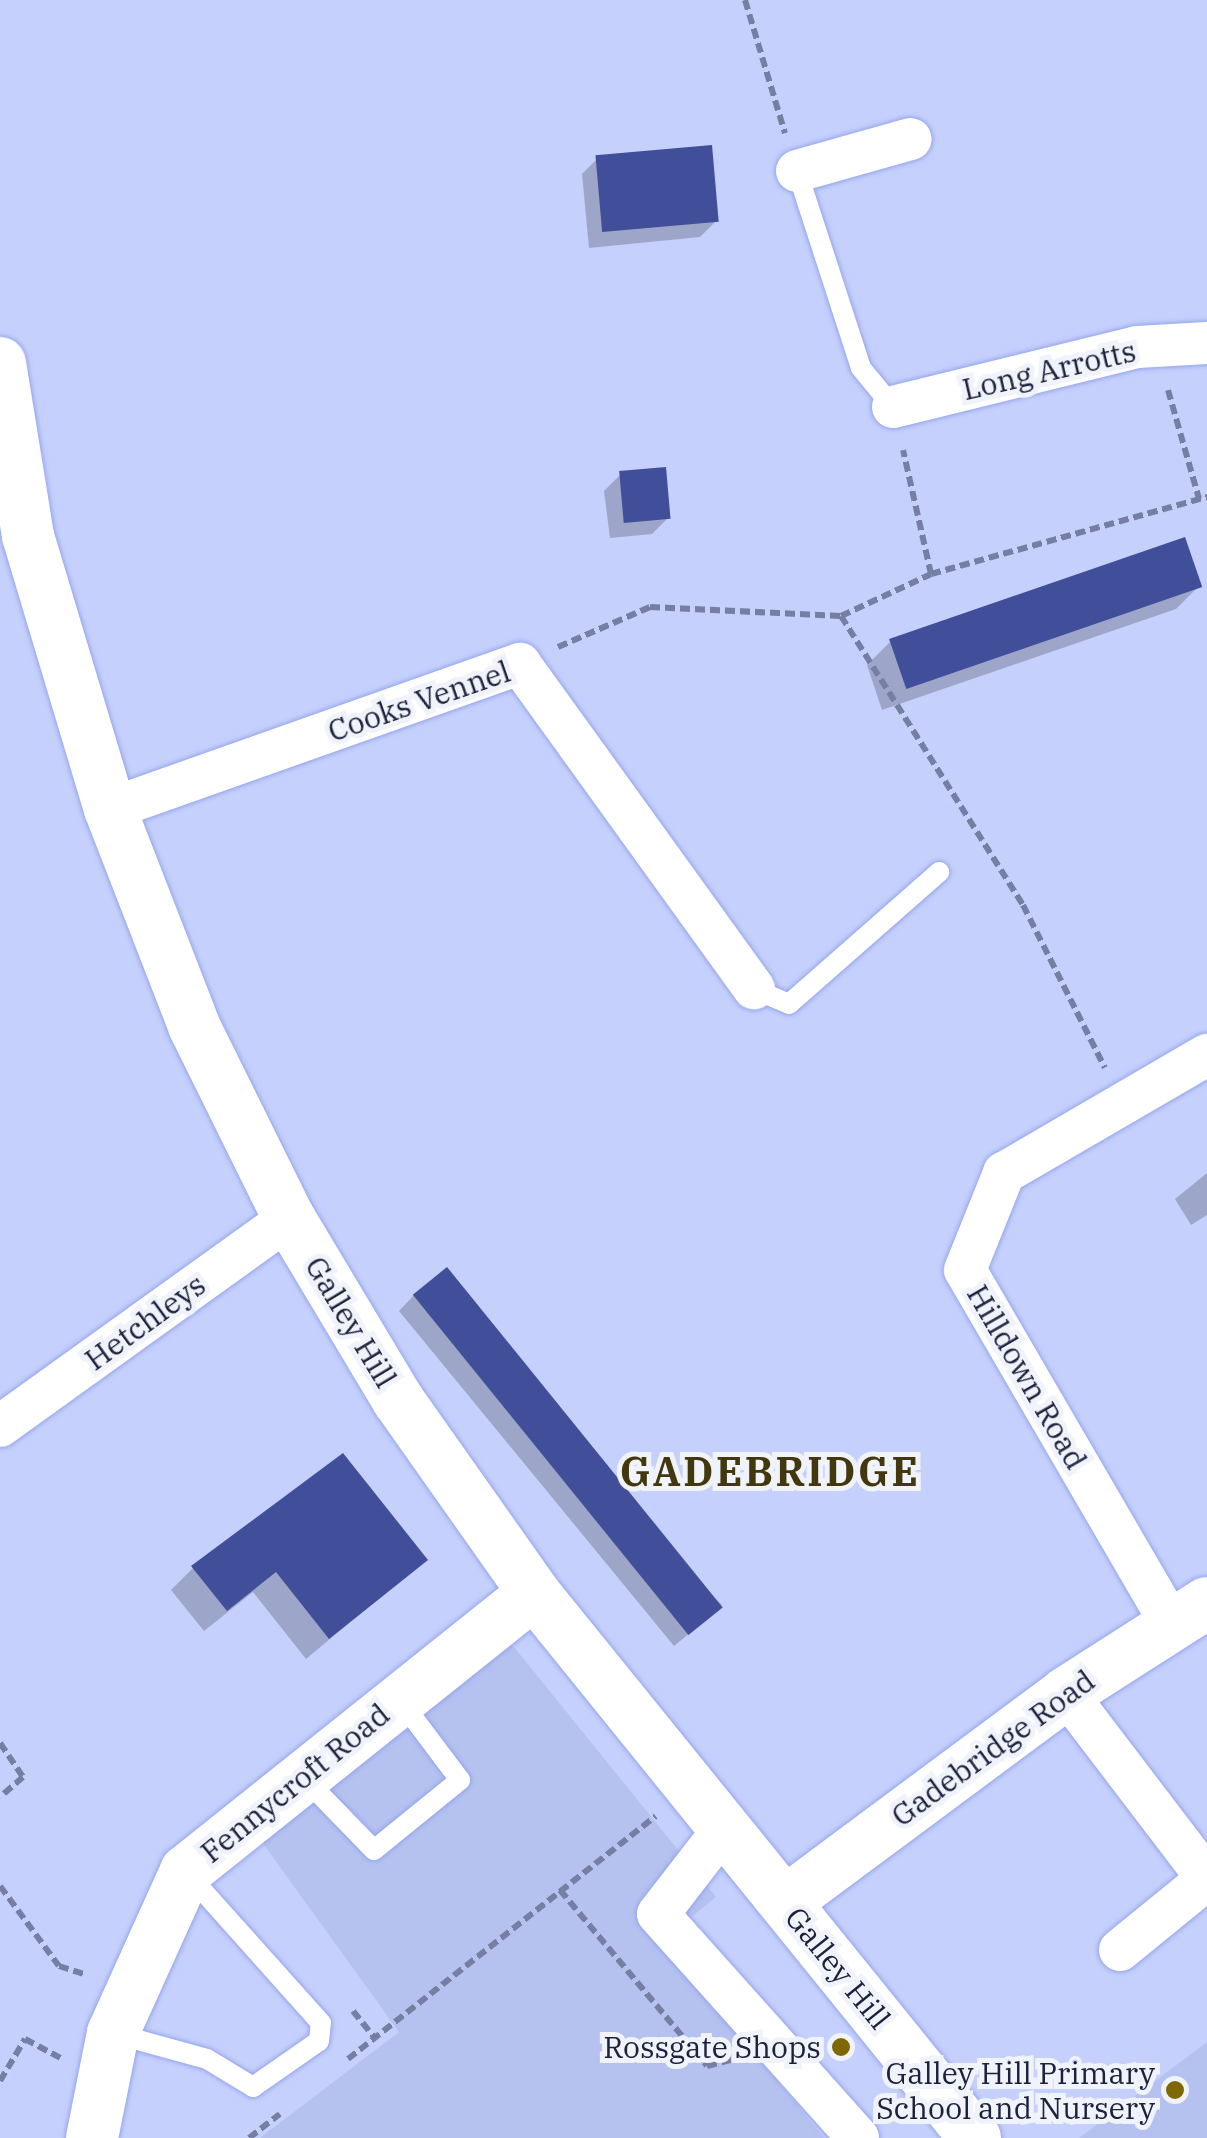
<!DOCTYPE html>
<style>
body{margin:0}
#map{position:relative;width:1207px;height:2138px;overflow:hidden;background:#c5d0fc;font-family:"IBM Plex Serif",serif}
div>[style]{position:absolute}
.built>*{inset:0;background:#b5c2f0}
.shadow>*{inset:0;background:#0003}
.building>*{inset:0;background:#414e99;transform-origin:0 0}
.path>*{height:6px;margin-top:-3px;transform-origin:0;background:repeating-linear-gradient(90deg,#767ea3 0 10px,transparent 0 15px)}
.roads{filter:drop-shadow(0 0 2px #95a6ec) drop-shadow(0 0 2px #95a6ec)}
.service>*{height:20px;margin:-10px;padding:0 10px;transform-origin:10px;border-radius:10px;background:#fff}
.minor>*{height:42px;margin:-21px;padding:0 21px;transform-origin:21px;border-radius:21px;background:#fff}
.tertiary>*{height:52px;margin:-26px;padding:0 26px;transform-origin:26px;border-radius:26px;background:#fff}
.dots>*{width:28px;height:28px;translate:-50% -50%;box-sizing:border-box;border:5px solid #f1f3fa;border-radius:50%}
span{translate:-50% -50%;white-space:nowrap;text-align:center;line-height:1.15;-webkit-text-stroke:10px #f1f3fa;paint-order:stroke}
.street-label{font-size:30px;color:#1c213d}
.poi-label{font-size:30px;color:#1c213d}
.right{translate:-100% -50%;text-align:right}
.district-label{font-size:40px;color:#42370d;font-weight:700;letter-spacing:2.5px}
</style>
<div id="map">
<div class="built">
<div style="clip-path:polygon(510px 1642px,716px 1897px,662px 1941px,824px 2138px,260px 2138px,399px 2032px,254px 1831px)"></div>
<div style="clip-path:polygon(1207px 2042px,1207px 2138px,1079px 2138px)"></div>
</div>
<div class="shadow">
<div style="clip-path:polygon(598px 158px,716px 221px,700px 237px,589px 248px,582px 174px)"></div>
<div style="clip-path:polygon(620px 475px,668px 518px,652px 534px,610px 538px,604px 491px)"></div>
<div style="clip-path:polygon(1199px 586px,1176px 609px,882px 710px,867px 665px,890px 642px)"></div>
<div style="clip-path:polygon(1207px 1173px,1207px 1215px,1191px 1225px,1175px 1199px)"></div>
<div style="clip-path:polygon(414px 1295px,722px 1605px,706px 1620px,674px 1646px,399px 1311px)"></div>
<div style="clip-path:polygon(425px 1560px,306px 1659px,253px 1592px,204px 1631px,171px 1590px,193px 1568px)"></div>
</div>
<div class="building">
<div style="left:712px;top:145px;width:77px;height:117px;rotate:85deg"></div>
<div style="left:666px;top:467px;width:52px;height:47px;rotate:85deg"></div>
<div style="left:1185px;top:537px;width:53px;height:313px;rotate:71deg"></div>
<div style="left:447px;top:1267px;width:438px;height:44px;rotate:51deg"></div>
<div style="clip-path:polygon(343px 1453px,428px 1560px,329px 1639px,276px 1572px,227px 1611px,191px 1566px)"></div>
</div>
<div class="path">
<div style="left:745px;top:0;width:139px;rotate:73.3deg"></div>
<div style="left:1168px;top:390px;width:113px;rotate:74.1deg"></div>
<div style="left:931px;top:574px;width:287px;rotate:-15.6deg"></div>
<div style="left:841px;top:616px;width:342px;rotate:57.8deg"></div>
<div style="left:1023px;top:905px;width:182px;rotate:63.3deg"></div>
<div style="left:558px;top:647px;width:100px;rotate:-23.5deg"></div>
<div style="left:650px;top:607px;width:191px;rotate:2.7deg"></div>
<div style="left:841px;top:616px;width:99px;rotate:-25deg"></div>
<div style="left:931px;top:574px;width:127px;rotate:-102.7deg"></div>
<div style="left:0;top:1743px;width:41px;rotate:55.9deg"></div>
<div style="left:23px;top:1777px;width:30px;rotate:139deg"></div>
<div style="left:0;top:1886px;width:99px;rotate:53.6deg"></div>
<div style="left:59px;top:1966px;width:29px;rotate:18deg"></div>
<div style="left:560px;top:1890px;width:229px;rotate:50.1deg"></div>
<div style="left:707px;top:2066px;width:25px;rotate:-14deg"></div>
<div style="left:353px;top:2011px;width:33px;rotate:51deg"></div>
<div style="left:348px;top:2059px;width:392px;rotate:-38.3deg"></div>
<div style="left:0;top:2081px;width:49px;rotate:-59.2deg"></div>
<div style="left:25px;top:2039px;width:40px;rotate:28deg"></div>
<div style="left:249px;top:2138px;width:39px;rotate:-38deg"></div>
</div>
<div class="roads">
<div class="service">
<div style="left:797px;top:171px;width:207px;rotate:72deg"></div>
<div style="left:861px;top:368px;width:50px;rotate:50.6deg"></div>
<div style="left:754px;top:989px;width:38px;rotate:23deg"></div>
<div style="left:789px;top:1004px;width:200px;rotate:-41.3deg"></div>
<div style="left:304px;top:1778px;width:100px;rotate:45.8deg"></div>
<div style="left:374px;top:1850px;width:111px;rotate:-39.1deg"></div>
<div style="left:460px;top:1780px;width:100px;rotate:-126.9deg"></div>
<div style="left:116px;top:2034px;width:94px;rotate:15.4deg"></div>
<div style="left:207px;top:2059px;width:54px;rotate:31.3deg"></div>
<div style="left:253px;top:2087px;width:80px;rotate:-34.9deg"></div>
<div style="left:319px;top:2041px;width:18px;rotate:-84deg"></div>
<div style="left:321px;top:2023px;width:201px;rotate:-131.8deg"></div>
</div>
<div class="minor">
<div style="left:797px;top:171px;width:118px;rotate:-15.7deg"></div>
<div style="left:893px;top:407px;width:251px;rotate:-13.8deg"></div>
<div style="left:1137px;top:347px;width:70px;rotate:-3.3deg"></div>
<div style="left:110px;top:809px;width:435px;rotate:-19.5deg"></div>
<div style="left:520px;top:664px;width:400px;rotate:54.2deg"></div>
<div style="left:0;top:1426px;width:356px;rotate:-35.7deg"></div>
<div style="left:1170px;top:1622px;width:407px;rotate:-120.2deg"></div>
<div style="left:965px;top:1270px;width:105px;rotate:-68.1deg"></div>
<div style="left:1004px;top:1173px;width:235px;rotate:-30.2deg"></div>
<div style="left:1066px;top:1693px;width:233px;rotate:52.7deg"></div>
<div style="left:723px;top:1830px;width:106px;rotate:127.7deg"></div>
<div style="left:658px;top:1914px;width:300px;rotate:48.2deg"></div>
<div style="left:1120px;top:1950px;width:112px;rotate:-39.2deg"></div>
</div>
<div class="tertiary">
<div style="left:0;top:363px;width:175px;rotate:80.8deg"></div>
<div style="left:28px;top:536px;width:285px;rotate:73.3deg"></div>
<div style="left:110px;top:809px;width:233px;rotate:68.8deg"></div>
<div style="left:194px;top:1026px;width:214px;rotate:63.7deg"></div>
<div style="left:289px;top:1218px;width:212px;rotate:59.1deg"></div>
<div style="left:398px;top:1400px;width:236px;rotate:54.8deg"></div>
<div style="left:534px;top:1593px;width:701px;rotate:51.02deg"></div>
<div style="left:785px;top:1902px;width:350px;rotate:-36.6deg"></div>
<div style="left:1066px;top:1693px;width:167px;rotate:-32.6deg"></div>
<div style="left:92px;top:2138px;width:107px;rotate:-78.7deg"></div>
<div style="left:113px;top:2033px;width:178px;rotate:-65.7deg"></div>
<div style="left:186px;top:1871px;width:445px;rotate:-38.6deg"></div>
</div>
</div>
<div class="dots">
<div style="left:841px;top:2047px;background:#7f6800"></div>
<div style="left:1175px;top:2090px;background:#7f6800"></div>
</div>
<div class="street-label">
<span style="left:1049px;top:370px;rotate:-13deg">Long Arrotts</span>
<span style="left:419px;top:701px;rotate:-19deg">Cooks Vennel</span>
<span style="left:145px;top:1322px;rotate:-36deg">Hetchleys</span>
<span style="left:351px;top:1322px;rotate:59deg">Galley Hill</span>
<span style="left:1027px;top:1377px;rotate:60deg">Hilldown Road</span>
<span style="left:993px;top:1748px;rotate:-36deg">Gadebridge Road</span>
<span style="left:295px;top:1783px;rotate:-39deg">Fennycroft Road</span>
<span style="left:838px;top:1968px;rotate:51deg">Galley Hill</span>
</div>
<div class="poi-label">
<span class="right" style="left:821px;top:2047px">Rossgate Shops</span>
<span class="right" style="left:1155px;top:2090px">Galley Hill Primary<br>School and Nursery</span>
</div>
<div class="district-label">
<span style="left:770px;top:1471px">GADEBRIDGE</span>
</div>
</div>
